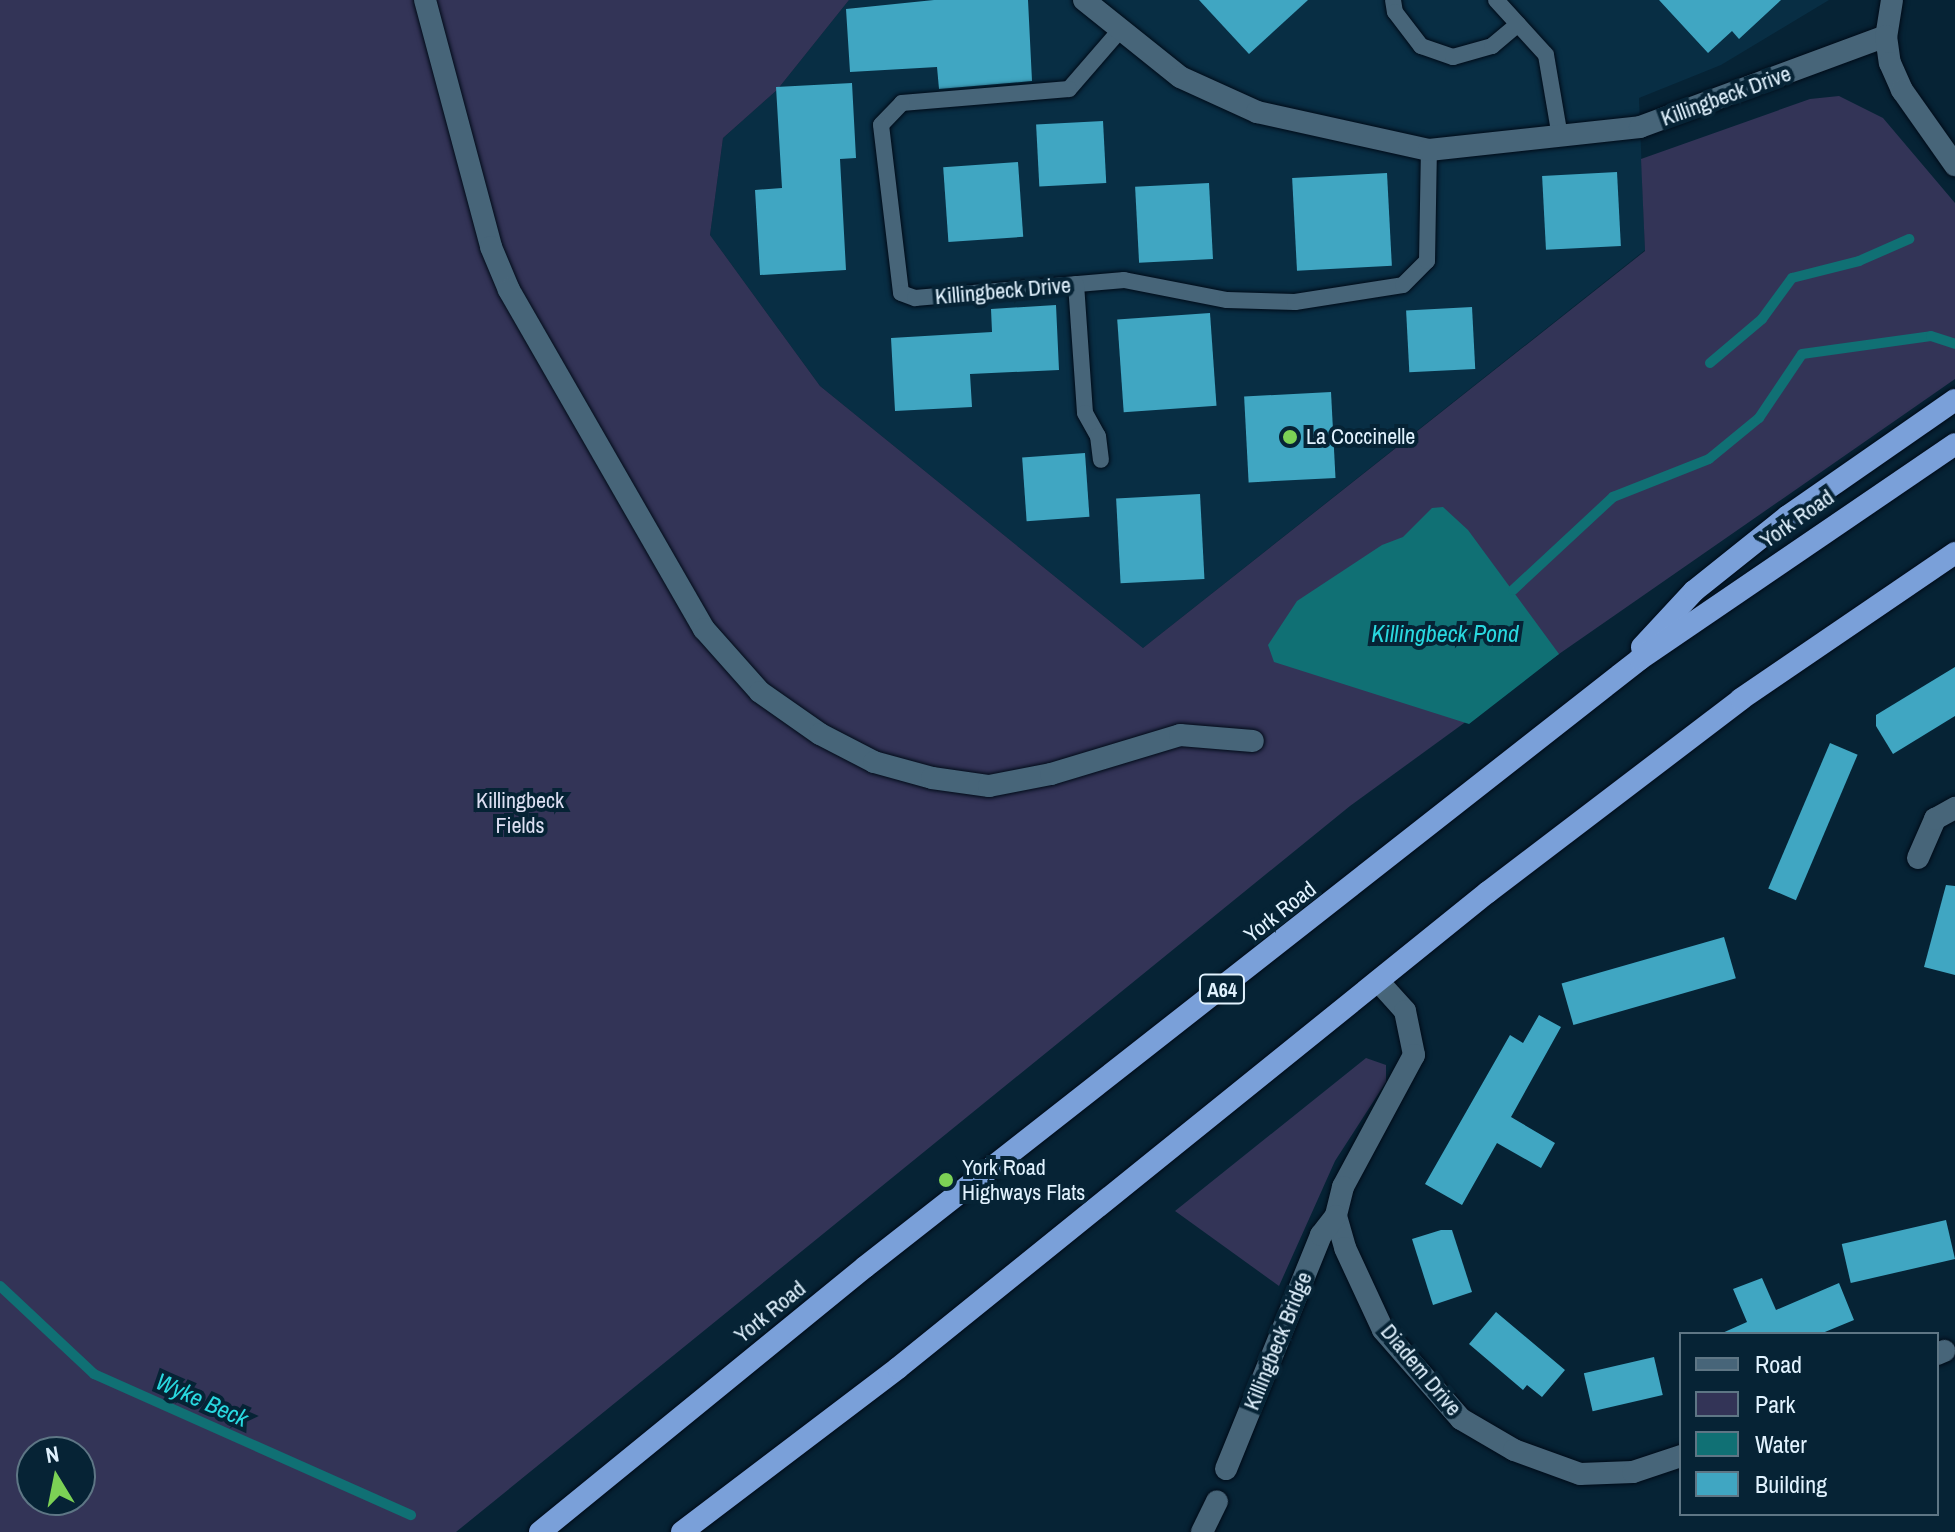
<!DOCTYPE html>
<style>
body{margin:0}
#map{position:relative;width:1955px;height:1532px;overflow:hidden;background:#062335;font-family:"Archivo Narrow",sans-serif}
div>[style]{position:absolute}
.built>*{inset:0;background:#082e44}
.green>*{inset:0;background:#333457}
.water>*{inset:0;background:#107074}
.stream>*{height:10px;margin:-5px;padding:0 5px;transform-origin:5px;border-radius:5px;background:#107074}
.building>*{inset:0;background:#40a6c2;transform-origin:0 0}
.roads{filter:drop-shadow(0 0 2px #000b18) drop-shadow(0 0 2px #000b18)}
.service>*{height:16px;margin:-8px;padding:0 8px;transform-origin:8px;border-radius:8px;background:#476579}
.pedestrian>*{height:22px;margin:-11px;padding:0 11px;transform-origin:11px;border-radius:11px;background:#476579}
.minor>*{height:22px;margin:-11px;padding:0 11px;transform-origin:11px;border-radius:11px;background:#476579}
.trunk>*{height:22px;margin:-11px;padding:0 11px;transform-origin:11px;border-radius:11px;background:#7aa0d9}
.dots>*{width:22px;height:22px;translate:-50% -50%;box-sizing:border-box;border:4px solid #062335;border-radius:50%}
span{translate:-50% -50%;white-space:nowrap;text-align:center;line-height:1.15;-webkit-text-stroke:8px #062335;paint-order:stroke}
.shield-label span{padding:2px 6px;background:#062335;border:2px solid;border-radius:6px;-webkit-text-stroke-width:0}
.shield-label{font-size:20px;color:#e1f2fe;font-weight:700}
.street-label{font-size:22px;color:#e1f2fe}
.poi-label{font-size:22px;color:#e1f2fe}
.left{translate:0 -50%;text-align:left}
.park-label{font-size:22px;color:#dddff2}
.water-label{font-size:24px;color:#29d9e0;font-style:italic}
.legend{position:absolute;left:1679px;top:1332px;width:260px;height:184px;box-sizing:border-box;background:#062335;border:2px solid #5e7685;margin:0;padding:10px 14px;list-style:none;font-size:24px;color:#e1f2fe}
.legend li{display:flex;align-items:center;gap:16px;height:40px}
.legend b{width:40px;border:2px solid #5e7685}
.north{position:absolute;left:16px;top:1436px;width:80px;height:80px;box-sizing:border-box;background:#062335;border:2px solid #5e7685;border-radius:50%;rotate:350deg;font-size:22px;font-weight:700;line-height:32px;text-align:center;color:#e1f2fe}
.north::after{content:'';display:block;margin:auto;width:28px;height:36px;background:#7cd155;clip-path:polygon(50% 0,100% 100%,50% 72%,0 100%)}
</style>
<div id="map">
<div class="built">
<div style="clip-path:polygon(849px 0,1829px 0,1721px 65px,1639px 98px,1645px 250px,1143px 648px,820px 386px,710px 235px,723px 138px,777px 90px)"></div>
</div>
<div class="green">
<div style="clip-path:polygon(evenodd,0 0,849px 0,777px 90px,723px 138px,710px 235px,820px 386px,1143px 648px,1645px 251px,1641px 159px,1810px 99px,1839px 96px,1883px 118px,1955px 203px,1955px 379px,1559px 654px,1350px 806px,456px 1532px,0 1532px,0 0,32px 1452px,80px 1452px,80px 1500px,32px 1500px,32px 1452px)"></div>
<div style="clip-path:polygon(1366px 1058px,1386px 1065px,1386px 1082px,1335px 1161px,1279px 1286px,1175px 1211px)"></div>
</div>
<div class="water">
<div style="clip-path:polygon(1443px 507px,1468px 530px,1559px 654px,1469px 724px,1274px 662px,1268px 645px,1297px 601px,1382px 545px,1403px 537px,1432px 508px)"></div>
</div>
<div class="stream">
<div style="left:1710px;top:363px;width:68px;rotate:-40.2deg"></div>
<div style="left:1762px;top:319px;width:51px;rotate:-53.8deg"></div>
<div style="left:1792px;top:278px;width:69px;rotate:-14.2deg"></div>
<div style="left:1859px;top:261px;width:55px;rotate:-23.7deg"></div>
<div style="left:1513px;top:590px;width:137px;rotate:-42.9deg"></div>
<div style="left:1613px;top:497px;width:103px;rotate:-21.6deg"></div>
<div style="left:1709px;top:459px;width:65px;rotate:-39.4deg"></div>
<div style="left:1759px;top:418px;width:77px;rotate:-56.1deg"></div>
<div style="left:1802px;top:354px;width:130px;rotate:-7.9deg"></div>
<div style="left:1931px;top:336px;width:25px;rotate:18deg"></div>
<div style="left:0;top:1286px;width:129px;rotate:43.1deg"></div>
<div style="left:94px;top:1374px;width:347px;rotate:24deg"></div>
</div>
<div class="building">
<div style="clip-path:polygon(934px 0,1028px 0,1032px 81px,939px 89px,937px 67px,850px 72px,846px 9px)"></div>
<div style="clip-path:polygon(1199px 0,1308px 0,1249px 54px)"></div>
<div style="clip-path:polygon(1659px 0,1781px 0,1739px 39px,1732px 31px,1708px 53px)"></div>
<div style="clip-path:polygon(852px 83px,856px 158px,840px 159px,846px 270px,760px 275px,755px 190px,782px 188px,776px 87px)"></div>
<div style="left:1103px;top:121px;width:62px;height:67px;rotate:87deg"></div>
<div style="left:1018px;top:162px;width:75px;height:75px;rotate:86deg"></div>
<div style="left:1617px;top:172px;width:74px;height:75px;rotate:87deg"></div>
<div style="left:1387px;top:173px;width:93px;height:95px;rotate:87deg"></div>
<div style="left:1209px;top:183px;width:76px;height:74px;rotate:87deg"></div>
<div style="clip-path:polygon(1056px 305px,1059px 370px,970px 374px,972px 407px,895px 411px,891px 338px,992px 332px,991px 309px)"></div>
<div style="left:1472px;top:307px;width:62px;height:66px;rotate:87deg"></div>
<div style="left:1210px;top:313px;width:93px;height:93px;rotate:86deg"></div>
<div style="left:1331px;top:392px;width:86px;height:87px;rotate:87deg"></div>
<div style="left:1085px;top:453px;width:64px;height:63px;rotate:86deg"></div>
<div style="left:1200px;top:494px;width:85px;height:84px;rotate:87deg"></div>
<div style="clip-path:polygon(1955px 667px,1955px 716px,1893px 754px,1876px 726px,1876px 715px)"></div>
<div style="left:1830px;top:743px;width:30px;height:158px;rotate:23deg"></div>
<div style="clip-path:polygon(1946px 885px,1955px 886px,1955px 975px,1924px 967px)"></div>
<div style="left:1724px;top:937px;width:43px;height:169px;rotate:74deg"></div>
<div style="clip-path:polygon(1539px 1015px,1561px 1027px,1511px 1117px,1555px 1143px,1541px 1168px,1497px 1143px,1462px 1205px,1425px 1184px,1510px 1035px,1523px 1043px)"></div>
<div style="left:1946px;top:1220px;width:40px;height:107px;rotate:77deg"></div>
<div style="clip-path:polygon(1441px 1230px,1452px 1230px,1472px 1292px,1433px 1305px,1412px 1239px)"></div>
<div style="clip-path:polygon(1762px 1278px,1776px 1310px,1839px 1283px,1854px 1320px,1820px 1334px,1720px 1334px,1747px 1322px,1733px 1289px)"></div>
<div style="clip-path:polygon(1496px 1312px,1565px 1370px,1542px 1397px,1527px 1385px,1523px 1390px,1469px 1344px)"></div>
<div style="left:1654px;top:1357px;width:39px;height:72px;rotate:77deg"></div>
</div>
<div class="roads">
<div class="service">
<div style="left:1393px;top:0;width:12px;rotate:81deg"></div>
<div style="left:1395px;top:12px;width:43px;rotate:52.6deg"></div>
<div style="left:1421px;top:46px;width:34px;rotate:19deg"></div>
<div style="left:1453px;top:57px;width:41px;rotate:-15.8deg"></div>
<div style="left:1492px;top:46px;width:34px;rotate:-40deg"></div>
<div style="left:1496px;top:0;width:74px;rotate:47.7deg"></div>
<div style="left:1546px;top:55px;width:83px;rotate:80.3deg"></div>
<div style="left:1121px;top:29px;width:79px;rotate:130.9deg"></div>
<div style="left:1069px;top:89px;width:168px;rotate:175.2deg"></div>
<div style="left:902px;top:103px;width:30px;rotate:134deg"></div>
<div style="left:881px;top:125px;width:169px;rotate:83.2deg"></div>
<div style="left:901px;top:293px;width:15px;rotate:20deg"></div>
<div style="left:915px;top:298px;width:210px;rotate:-4.9deg"></div>
<div style="left:1124px;top:280px;width:105px;rotate:11deg"></div>
<div style="left:1227px;top:300px;width:68px;rotate:1.7deg"></div>
<div style="left:1295px;top:302px;width:109px;rotate:-8.9deg"></div>
<div style="left:1403px;top:285px;width:34px;rotate:-45deg"></div>
<div style="left:1427px;top:261px;width:111px;rotate:-89deg"></div>
<div style="left:1076px;top:284px;width:129px;rotate:86deg"></div>
<div style="left:1085px;top:413px;width:26px;rotate:61deg"></div>
<div style="left:1098px;top:436px;width:24px;rotate:83deg"></div>
</div>
<div class="pedestrian">
<div style="left:425px;top:0;width:256px;rotate:75deg"></div>
<div style="left:491px;top:247px;width:47px;rotate:67.3deg"></div>
<div style="left:509px;top:290px;width:391px;rotate:60.1deg"></div>
<div style="left:704px;top:629px;width:84px;rotate:48.4deg"></div>
<div style="left:760px;top:692px;width:73px;rotate:35deg"></div>
<div style="left:820px;top:734px;width:61px;rotate:27.4deg"></div>
<div style="left:874px;top:762px;width:60px;rotate:15.4deg"></div>
<div style="left:932px;top:778px;width:58px;rotate:8deg"></div>
<div style="left:989px;top:786px;width:63px;rotate:-11deg"></div>
<div style="left:1051px;top:774px;width:135px;rotate:-16.8deg"></div>
<div style="left:1180px;top:735px;width:73px;rotate:4.7deg"></div>
</div>
<div class="minor">
<div style="left:1084px;top:0;width:123px;rotate:38.7deg"></div>
<div style="left:1180px;top:77px;width:85px;rotate:24.4deg"></div>
<div style="left:1257px;top:112px;width:176px;rotate:12.5deg"></div>
<div style="left:1429px;top:150px;width:212px;rotate:-6.2deg"></div>
<div style="left:1640px;top:127px;width:262px;rotate:-20.3deg"></div>
<div style="left:1892px;top:0;width:36px;rotate:99deg"></div>
<div style="left:1886px;top:36px;width:27px;rotate:82deg"></div>
<div style="left:1890px;top:63px;width:30px;rotate:66deg"></div>
<div style="left:1902px;top:90px;width:92px;rotate:54.8deg"></div>
<div style="left:1918px;top:858px;width:43px;rotate:-66.4deg"></div>
<div style="left:1935px;top:819px;width:23px;rotate:-29deg"></div>
<div style="left:1378px;top:981px;width:40px;rotate:48deg"></div>
<div style="left:1405px;top:1011px;width:45px;rotate:78.4deg"></div>
<div style="left:1414px;top:1055px;width:150px;rotate:118.3deg"></div>
<div style="left:1343px;top:1187px;width:30px;rotate:104deg"></div>
<div style="left:1336px;top:1216px;width:33px;rotate:74deg"></div>
<div style="left:1345px;top:1248px;width:90px;rotate:65.1deg"></div>
<div style="left:1383px;top:1330px;width:118px;rotate:48.8deg"></div>
<div style="left:1461px;top:1419px;width:61px;rotate:30.3deg"></div>
<div style="left:1514px;top:1450px;width:70px;rotate:20deg"></div>
<div style="left:1580px;top:1474px;width:53px;rotate:-2.2deg"></div>
<div style="left:1633px;top:1472px;width:51px;rotate:-18.4deg"></div>
<div style="left:1937px;top:1354px;width:8px;rotate:-23deg"></div>
<div style="left:1226px;top:1469px;width:253px;rotate:-67.9deg"></div>
<div style="left:1321px;top:1235px;width:24px;rotate:-52deg"></div>
<div style="left:1202px;top:1532px;width:34px;rotate:-64deg"></div>
</div>
<div class="trunk">
<div style="left:1642px;top:647px;width:76px;rotate:-47.1deg"></div>
<div style="left:1694px;top:591px;width:120px;rotate:-38.6deg"></div>
<div style="left:1788px;top:516px;width:203px;rotate:-34.8deg"></div>
<div style="left:540px;top:1532px;width:419px;rotate:-39.2deg"></div>
<div style="left:865px;top:1267px;width:985px;rotate:-38.11deg"></div>
<div style="left:1640px;top:659px;width:381px;rotate:-34.3deg"></div>
<div style="left:682px;top:1532px;width:271px;rotate:-37.2deg"></div>
<div style="left:898px;top:1368px;width:758px;rotate:-38.9deg"></div>
<div style="left:1488px;top:892px;width:318px;rotate:-37.3deg"></div>
<div style="left:1741px;top:699px;width:259px;rotate:-34.3deg"></div>
</div>
</div>
<div class="dots">
<div style="left:1290px;top:437px;background:#7cd155"></div>
<div style="left:946px;top:1180px;background:#7cd155"></div>
</div>
<div class="shield-label">
<span style="left:1222px;top:989px">A64</span>
</div>
<div class="street-label">
<span style="left:1726px;top:96px;rotate:-20deg">Killingbeck Drive</span>
<span style="left:1003px;top:291px;rotate:-5deg">Killingbeck Drive</span>
<span style="left:1797px;top:519px;rotate:-35deg">York Road</span>
<span style="left:1280px;top:912px;rotate:-38deg">York Road</span>
<span style="left:770px;top:1312px;rotate:-39deg">York Road</span>
<span style="left:1278px;top:1341px;rotate:-68deg">Killingbeck Bridge</span>
<span style="left:1421px;top:1370px;rotate:50deg">Diadem Drive</span>
</div>
<div class="poi-label">
<span class="left" style="left:1306px;top:437px">La Coccinelle</span>
<span class="left" style="left:962px;top:1180px">York Road<br>Highways Flats</span>
</div>
<div class="park-label">
<span style="left:520px;top:813px">Killingbeck<br>Fields</span>
</div>
<div class="water-label">
<span style="left:1445px;top:634px">Killingbeck Pond</span>
<span style="left:202px;top:1400px;rotate:24deg">Wyke Beck</span>
</div>
<ul class="legend">
<li><b style="height:10px;background:#476579"></b>Road</li>
<li><b style="height:22px;background:#333457"></b>Park</li>
<li><b style="height:22px;background:#107074"></b>Water</li>
<li><b style="height:22px;background:#40a6c2"></b>Building</li>
</ul>
<div class="north">N</div>
</div>
